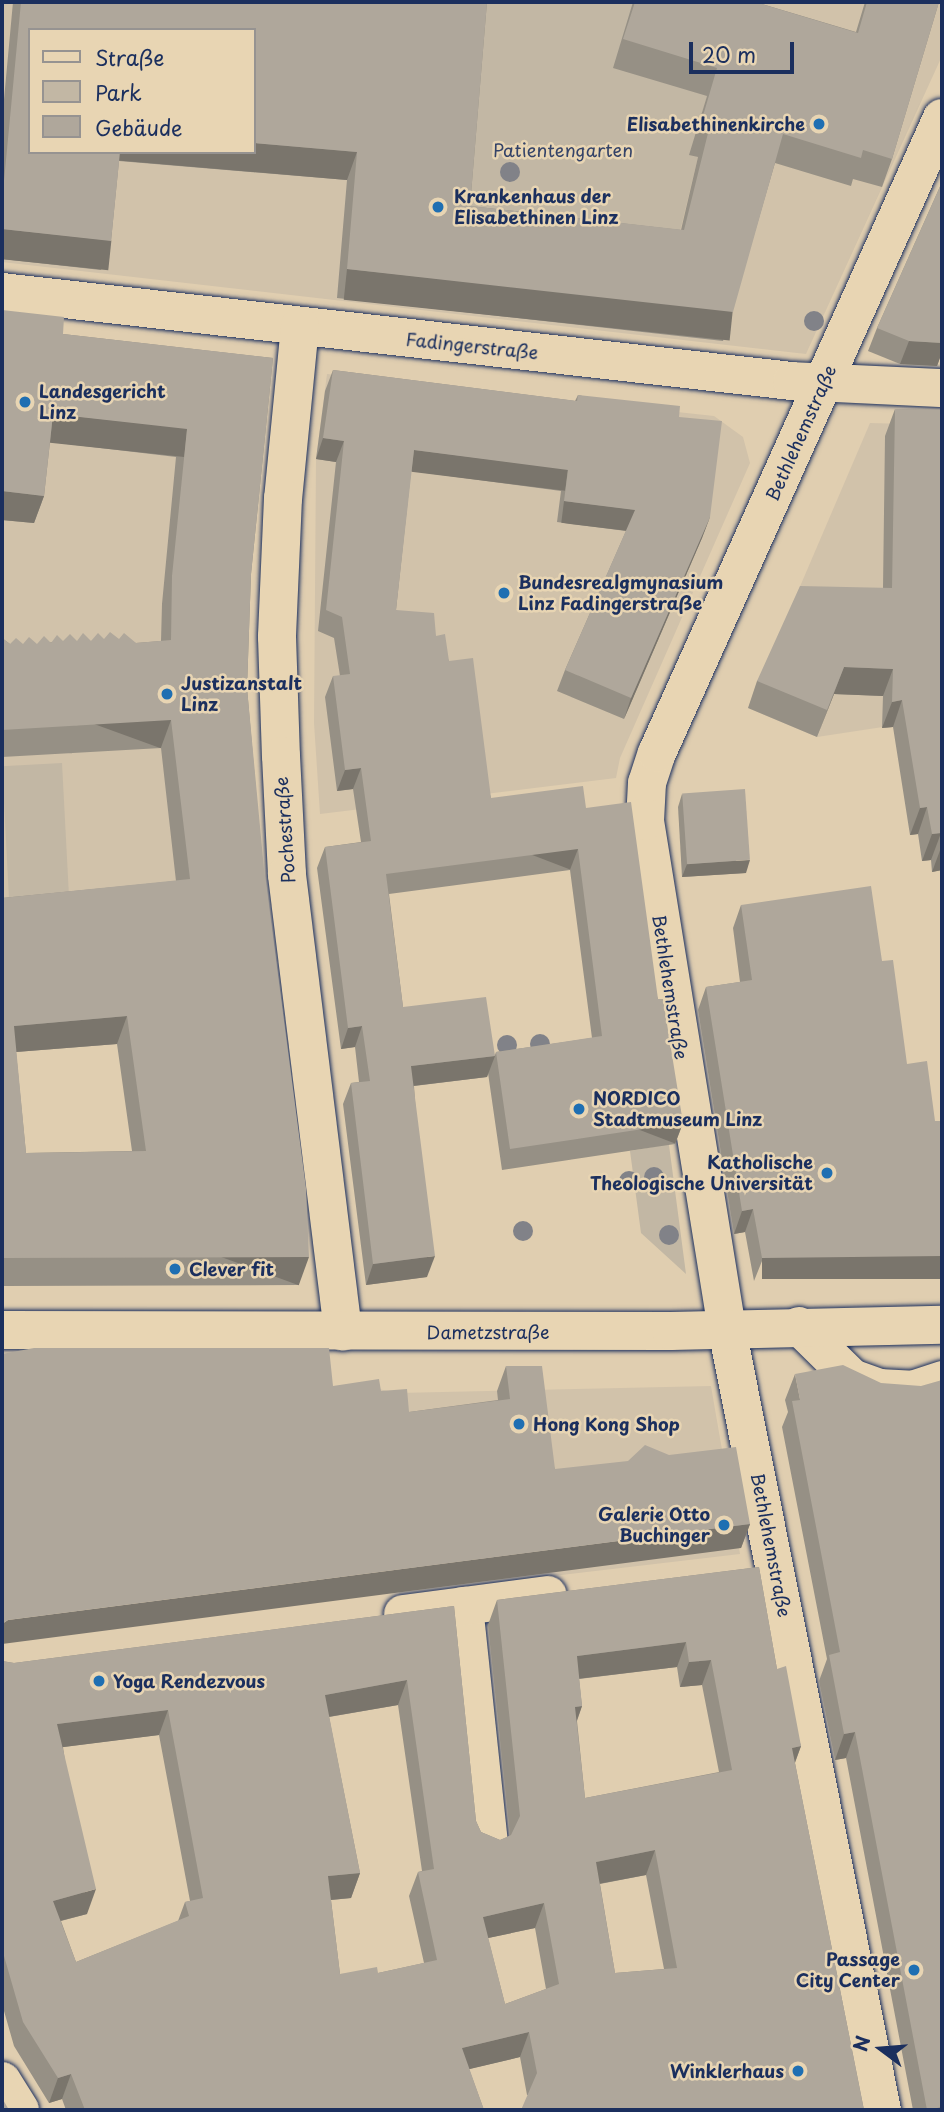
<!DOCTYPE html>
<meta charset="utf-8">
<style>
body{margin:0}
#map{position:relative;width:944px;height:2112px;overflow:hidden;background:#e0ceb0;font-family:"Playpen Sans",sans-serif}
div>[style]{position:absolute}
.built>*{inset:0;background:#d1c2aa}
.green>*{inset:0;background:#c2b7a4;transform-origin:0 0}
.roads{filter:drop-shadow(0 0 2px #1b2f5e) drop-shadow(0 0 2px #1b2f5e)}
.minor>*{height:38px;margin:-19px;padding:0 19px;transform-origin:19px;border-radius:19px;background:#e8d5b3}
.major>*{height:38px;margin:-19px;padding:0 19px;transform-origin:19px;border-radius:19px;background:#e8d5b3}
.trees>*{width:20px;height:20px;margin:-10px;border-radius:50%;background:#818288}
.wall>*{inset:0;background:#969085}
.shaded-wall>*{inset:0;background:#7a756c;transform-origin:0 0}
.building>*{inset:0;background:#afa79b;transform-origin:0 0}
.dots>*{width:19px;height:19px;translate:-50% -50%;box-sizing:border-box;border:4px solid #e8d5b3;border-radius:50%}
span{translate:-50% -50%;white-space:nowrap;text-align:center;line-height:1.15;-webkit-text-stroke:5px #e8d5b3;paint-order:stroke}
.poi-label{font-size:18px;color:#1b2f5e;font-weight:700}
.right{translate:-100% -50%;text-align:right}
.left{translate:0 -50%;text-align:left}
.park-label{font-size:18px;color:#344368}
.street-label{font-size:18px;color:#1b2f5e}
.frame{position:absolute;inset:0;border:4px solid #1b2f5e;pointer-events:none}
.legend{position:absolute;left:28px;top:28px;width:228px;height:126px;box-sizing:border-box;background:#e8d5b3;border:2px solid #969391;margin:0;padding:9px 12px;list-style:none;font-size:21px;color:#1b2f5e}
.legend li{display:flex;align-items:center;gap:14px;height:35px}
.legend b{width:35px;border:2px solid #969391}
.north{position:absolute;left:846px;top:2014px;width:70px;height:70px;-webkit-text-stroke:5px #e8d5b3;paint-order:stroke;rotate:286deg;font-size:19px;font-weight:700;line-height:28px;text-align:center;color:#1b2f5e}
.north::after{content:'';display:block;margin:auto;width:24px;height:32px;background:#1b2f5e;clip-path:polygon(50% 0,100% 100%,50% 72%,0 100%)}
.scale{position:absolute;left:689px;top:42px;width:105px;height:32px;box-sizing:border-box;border:4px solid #1b2f5e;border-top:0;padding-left:9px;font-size:21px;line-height:24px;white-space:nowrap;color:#1b2f5e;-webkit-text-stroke:5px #e8d5b3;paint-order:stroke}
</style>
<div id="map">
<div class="built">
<div style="clip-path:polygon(evenodd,2px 2px,942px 2px,942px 56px,806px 354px,2px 262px,2px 2px,30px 30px,254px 30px,254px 152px,30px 152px,30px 30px)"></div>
<div style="clip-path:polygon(2px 335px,260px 367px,240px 602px,254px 896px,2px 975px)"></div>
<div style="clip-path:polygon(327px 374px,714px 416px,743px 437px,750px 463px,620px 758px,616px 778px,320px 814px,314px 723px,316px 459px)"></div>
<div style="clip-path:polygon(870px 423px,942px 425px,942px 718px,817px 737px,748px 708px)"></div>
<div style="clip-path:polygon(711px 1386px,740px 1554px,399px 1594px,369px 1387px,398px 1393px)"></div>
</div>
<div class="green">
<div style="clip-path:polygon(479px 2px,633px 2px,707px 96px,690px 154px,698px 157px,677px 244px,459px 235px)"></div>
<div style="left:62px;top:763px;width:152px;height:60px;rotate:87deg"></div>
<div style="clip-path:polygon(669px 1144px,669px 1145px,686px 1274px,641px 1233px,630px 1151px)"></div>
</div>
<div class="roads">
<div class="minor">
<div style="left:2px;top:292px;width:795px;rotate:6.43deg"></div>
<div style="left:792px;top:381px;width:150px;rotate:2.7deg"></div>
<div style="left:300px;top:326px;width:173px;rotate:95.6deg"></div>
<div style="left:283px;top:498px;width:139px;rotate:92.5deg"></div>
<div style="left:277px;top:637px;width:119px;rotate:88.1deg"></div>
<div style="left:281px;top:756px;width:119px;rotate:87.1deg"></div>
<div style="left:287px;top:875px;width:460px;rotate:83deg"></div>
<div style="left:799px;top:1326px;width:74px;rotate:44.5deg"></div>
<div style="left:852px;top:1378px;width:29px;rotate:20deg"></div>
<div style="left:879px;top:1388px;width:33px;rotate:3deg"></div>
<div style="left:912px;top:1390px;width:32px;rotate:-18deg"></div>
<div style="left:464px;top:1606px;width:238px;rotate:84deg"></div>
<div style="left:403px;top:1614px;width:146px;rotate:-7.5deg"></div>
<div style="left:2px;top:2081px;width:34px;rotate:58deg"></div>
<div style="left:882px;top:2110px;width:796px;rotate:-101.23deg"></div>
<div style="left:727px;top:1329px;width:515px;rotate:-99.17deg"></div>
<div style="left:645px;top:821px;width:38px;rotate:-87deg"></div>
<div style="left:647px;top:783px;width:32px;rotate:-72deg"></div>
<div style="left:657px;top:753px;width:696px;rotate:-65.83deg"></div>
</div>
<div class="major">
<div style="left:2px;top:1330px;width:669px;rotate:0.09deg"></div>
<div style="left:671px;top:1331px;width:271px;rotate:-1.3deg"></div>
</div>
</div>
<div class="trees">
<div style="left:510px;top:172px"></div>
<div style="left:814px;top:321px"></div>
<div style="left:540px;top:1044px"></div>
<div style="left:507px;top:1045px"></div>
<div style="left:654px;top:1177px"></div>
<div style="left:629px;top:1181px"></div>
<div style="left:523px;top:1231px"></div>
<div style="left:669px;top:1235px"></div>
</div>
<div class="wall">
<div style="clip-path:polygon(13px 2px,487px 2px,470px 206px,681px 230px,698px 157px,689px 155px,707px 96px,613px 68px,633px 2px,755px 2px,856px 32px,865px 2px,939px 2px,892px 159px,882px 187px,853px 179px,851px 186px,775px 163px,723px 341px,337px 298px,347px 180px,119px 161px,111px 241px,101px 270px,2px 259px,2px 121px)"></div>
<div style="clip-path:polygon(942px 182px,942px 352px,937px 366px,900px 364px,868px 351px,877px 328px)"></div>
<div style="clip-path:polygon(evenodd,2px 310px,63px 334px,273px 358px,251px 574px,247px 688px,299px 1285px,2px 1286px,2px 898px,176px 881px,161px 748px,2px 757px,2px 638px,10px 644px,37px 644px,63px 641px,91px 641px,104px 639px,119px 639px,136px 643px,161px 641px,162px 604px,176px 457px,50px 442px,44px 496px,34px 523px,2px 520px,2px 310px,117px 1044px,132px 1151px,26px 1153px,16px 1052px,117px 1044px)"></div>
<div style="clip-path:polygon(evenodd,333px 370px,575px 401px,578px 395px,679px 417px,710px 517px,702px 538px,624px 719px,557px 691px,565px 670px,626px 531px,557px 522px,561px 491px,411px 471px,396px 610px,436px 636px,449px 661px,491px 798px,586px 808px,658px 999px,683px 1123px,675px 1144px,502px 1170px,488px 1073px,487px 1077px,414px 1086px,427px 1277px,366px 1285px,343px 1104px,351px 1083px,359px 1082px,355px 1047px,341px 1049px,317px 868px,325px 847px,361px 842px,353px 789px,337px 791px,325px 697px,333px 676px,340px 676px,334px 638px,318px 631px,336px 462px,316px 459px,325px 391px,333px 370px,570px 870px,592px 1038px,496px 1052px,495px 1055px,403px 1007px,389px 894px,570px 870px)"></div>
<div style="clip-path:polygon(895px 409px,942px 410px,942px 870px,932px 872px,931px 860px,922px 861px,918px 834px,910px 835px,893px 727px,882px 728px,883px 696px,834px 694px,817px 737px,748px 708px,757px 681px,883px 588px,885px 436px)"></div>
<div style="clip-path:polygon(682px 794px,746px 873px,682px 877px,678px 807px)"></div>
<div style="clip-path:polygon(741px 905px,882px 961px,754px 1281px,745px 1232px,734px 1234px,698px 1010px,706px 987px,740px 982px,733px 928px)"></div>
<div style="clip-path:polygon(506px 1366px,555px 1469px,750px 1524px,741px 1548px,333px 1386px,381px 1391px,409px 1412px,498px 1400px,497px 1391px)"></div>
<div style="clip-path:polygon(795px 1374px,942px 2110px,913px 2110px,846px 1758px,835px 1760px,819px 1681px,827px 1659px,782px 1427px,788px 1412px,785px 1400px)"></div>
<div style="clip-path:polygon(evenodd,759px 1567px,777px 1669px,801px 1746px,795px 1763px,864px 2110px,527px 2095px,520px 2057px,469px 2069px,484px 2110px,66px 2110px,62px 2099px,49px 2103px,14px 2046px,2px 2004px,2px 1661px,14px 1663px,454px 1606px,476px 1821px,481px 1832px,500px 1840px,510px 1836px,488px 1625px,497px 1600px,759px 1567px,677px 1667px,680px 1687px,702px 1685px,719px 1772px,585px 1798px,577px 1721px,582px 1706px,579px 1679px,677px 1667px,759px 1567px,398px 1705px,422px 1871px,418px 1872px,409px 1896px,424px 1963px,378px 1973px,340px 1974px,331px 1900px,351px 1898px,360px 1873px,329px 1717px,398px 1705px,759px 1567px,159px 1735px,190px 1901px,185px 1902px,178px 1921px,76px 1962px,61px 1921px,87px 1914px,63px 1747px,159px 1735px,759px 1567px,646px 1875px,664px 1969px,615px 1973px,600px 1884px,646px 1875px,759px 1567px,535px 1928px,546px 1989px,505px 2004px,488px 1938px,535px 1928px)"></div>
</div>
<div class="shaded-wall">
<div style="clip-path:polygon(254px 143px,357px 152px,347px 180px,112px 160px,114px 152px,254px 152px)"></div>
<div style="left:2px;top:229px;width:110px;height:30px;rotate:6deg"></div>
<div style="left:347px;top:269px;width:388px;height:31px;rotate:6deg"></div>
<div style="clip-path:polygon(909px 341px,942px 343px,942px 352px,937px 366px,900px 364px)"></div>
<div style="left:53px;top:414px;width:135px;height:29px;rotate:6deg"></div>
<div style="clip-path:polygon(323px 438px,344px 441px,336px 462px,316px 459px)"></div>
<div style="left:414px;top:450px;width:155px;height:22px;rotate:7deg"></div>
<div style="clip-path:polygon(2px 491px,44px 496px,34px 523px,2px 520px)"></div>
<div style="left:564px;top:501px;width:72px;height:22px;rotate:7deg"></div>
<div style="clip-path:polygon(710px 517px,702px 538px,624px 719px,631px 698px)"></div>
<div style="clip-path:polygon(844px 667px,893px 669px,883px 696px,834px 694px,817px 737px)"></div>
<div style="clip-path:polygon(902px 700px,893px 727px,882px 728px,892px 702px)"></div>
<div style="left:171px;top:720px;width:30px;height:169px;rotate:110deg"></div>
<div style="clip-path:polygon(361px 768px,353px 789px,337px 791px,345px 770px)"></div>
<div style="clip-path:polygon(927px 807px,918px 834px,910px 835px,920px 808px)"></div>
<div style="clip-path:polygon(941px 833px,931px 860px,922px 861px,932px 834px)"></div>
<div style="clip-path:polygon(942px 845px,942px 870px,932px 872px)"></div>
<div style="left:578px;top:849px;width:22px;height:194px;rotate:111deg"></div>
<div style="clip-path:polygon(750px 860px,746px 873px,682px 877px,687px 864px)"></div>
<div style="clip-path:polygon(127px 1016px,117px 1044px,3px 1053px,14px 1026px)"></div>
<div style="clip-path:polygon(362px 1026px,355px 1047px,341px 1049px,348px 1028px)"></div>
<div style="clip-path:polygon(495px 1056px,487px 1077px,404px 1087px,411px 1066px)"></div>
<div style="left:683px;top:1123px;width:22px;height:175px;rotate:111deg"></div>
<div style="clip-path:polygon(753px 1209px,745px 1232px,734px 1234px,742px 1211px)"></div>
<div style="clip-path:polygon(435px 1256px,427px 1277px,366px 1285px,373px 1264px)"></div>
<div style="left:942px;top:1256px;width:23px;height:180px;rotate:90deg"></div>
<div style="left:309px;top:1257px;width:30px;height:307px;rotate:110deg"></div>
<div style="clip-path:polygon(750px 1524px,741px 1548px,2px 1644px,2px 1624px,8px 1620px)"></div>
<div style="clip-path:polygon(686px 1642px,677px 1667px,568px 1680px,577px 1656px)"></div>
<div style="clip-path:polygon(711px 1660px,702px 1685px,680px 1687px,689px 1662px)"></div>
<div style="clip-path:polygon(407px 1680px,398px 1705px,316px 1719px,325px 1695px)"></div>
<div style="clip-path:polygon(582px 1706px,573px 1731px,575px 1707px)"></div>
<div style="clip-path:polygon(168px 1710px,159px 1735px,48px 1749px,57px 1724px)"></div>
<div style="clip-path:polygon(855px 1732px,846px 1758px,835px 1760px,844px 1734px)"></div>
<div style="clip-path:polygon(801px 1746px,792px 1770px,792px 1748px)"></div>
<div style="clip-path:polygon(655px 1850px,646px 1875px,587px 1886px,596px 1862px)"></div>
<div style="clip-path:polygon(360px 1873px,351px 1898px,319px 1901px,328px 1876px)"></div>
<div style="clip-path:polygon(96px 1889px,87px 1914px,44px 1925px,53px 1901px)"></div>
<div style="clip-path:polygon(544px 1903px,535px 1928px,474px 1941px,483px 1917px)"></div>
<div style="clip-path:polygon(529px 2032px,520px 2057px,453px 2073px,462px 2048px)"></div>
<div style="clip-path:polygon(71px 2074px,62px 2099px,49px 2103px,58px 2078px)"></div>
<div style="clip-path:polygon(942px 2107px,942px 2110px,927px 2110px)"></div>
</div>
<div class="building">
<div style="clip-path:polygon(21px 2px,487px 2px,470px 206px,684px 230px,709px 129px,700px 126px,717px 68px,623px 39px,635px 2px,755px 2px,858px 33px,867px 2px,939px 2px,892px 159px,863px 150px,861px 158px,783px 134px,733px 312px,347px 269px,357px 152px,254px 143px,254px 30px,30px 30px,30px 152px,120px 152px,111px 241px,2px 229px,2px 202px)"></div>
<div style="clip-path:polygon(942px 182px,942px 343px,909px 341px,877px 328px)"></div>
<div style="clip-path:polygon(evenodd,2px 310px,64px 317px,63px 334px,273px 358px,251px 574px,247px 688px,264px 869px,306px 1188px,309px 1257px,2px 1258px,2px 898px,190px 879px,171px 720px,2px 730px,2px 638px,10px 644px,16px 638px,23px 644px,29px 637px,37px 644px,44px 636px,51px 643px,57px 635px,63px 641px,70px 634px,77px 641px,83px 633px,91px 641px,98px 633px,104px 639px,110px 632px,119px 639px,124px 633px,136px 643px,171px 640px,172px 576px,187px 429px,53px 414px,44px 496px,2px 491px,2px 310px,127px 1016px,146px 1151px,26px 1153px,14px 1026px,127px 1016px)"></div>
<div style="clip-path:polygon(333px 370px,577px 401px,578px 395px,680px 406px,679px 417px,722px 421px,710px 517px,631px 698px,565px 670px,635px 510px,564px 501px,568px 470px,414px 450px,396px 610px,434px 613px,436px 636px,445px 634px,449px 661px,473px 658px,491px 798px,583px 786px,586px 808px,631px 802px,658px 999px,663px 999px,683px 1123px,510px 1149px,496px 1052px,602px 1036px,578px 849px,386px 874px,403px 1007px,486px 997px,495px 1056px,411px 1066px,435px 1256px,373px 1264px,351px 1083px,370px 1081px,362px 1026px,348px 1028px,325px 847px,371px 841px,361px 768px,345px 770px,333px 676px,350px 674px,342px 617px,326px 610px,344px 441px,323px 438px)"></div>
<div style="clip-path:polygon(895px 409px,942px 410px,942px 845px,941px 833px,932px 834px,927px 807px,920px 808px,902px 700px,892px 702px,893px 669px,844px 667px,827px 710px,757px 681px,800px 586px,892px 588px)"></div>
<div style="left:745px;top:789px;width:71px;height:63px;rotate:86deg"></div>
<div style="clip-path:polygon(871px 886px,882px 961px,893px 960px,907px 1064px,927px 1061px,935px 1121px,942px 1121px,942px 1256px,762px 1258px,753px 1209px,742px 1211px,706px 987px,752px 980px,741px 905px)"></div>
<div style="clip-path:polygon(34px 1348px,329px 1348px,333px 1386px,379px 1379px,381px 1391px,407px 1389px,409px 1412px,510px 1399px,506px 1366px,542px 1366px,555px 1469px,628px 1461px,645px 1445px,669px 1455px,736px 1447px,750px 1524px,8px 1620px,2px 1624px,2px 1354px)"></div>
<div style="clip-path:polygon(843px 1365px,881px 1383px,921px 1386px,942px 1380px,942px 2107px,927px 2110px,855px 1732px,844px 1734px,829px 1655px,840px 1652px,792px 1401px,800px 1400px,795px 1374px)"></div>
<div style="clip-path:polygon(evenodd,759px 1567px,777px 1669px,786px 1666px,801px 1746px,792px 1748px,864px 2110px,521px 2110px,537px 2073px,529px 2032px,462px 2048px,484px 2110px,85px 2110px,71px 2074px,58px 2078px,23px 2022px,2px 1949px,2px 1661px,14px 1663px,454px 1606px,476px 1821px,481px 1832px,500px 1840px,511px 1835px,520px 1816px,497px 1600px,759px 1567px,686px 1642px,689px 1662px,711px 1660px,732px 1770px,585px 1798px,575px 1707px,582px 1706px,577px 1656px,686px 1642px,759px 1567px,407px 1680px,434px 1869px,418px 1872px,437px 1960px,378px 1973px,377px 1967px,340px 1974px,328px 1876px,360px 1873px,325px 1695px,407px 1680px,759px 1567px,168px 1710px,203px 1898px,185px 1902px,189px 1916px,76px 1962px,53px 1901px,96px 1889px,57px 1724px,168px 1710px,759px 1567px,655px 1850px,677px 1968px,615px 1973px,596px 1862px,655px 1850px,759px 1567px,544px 1903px,559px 1984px,505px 2004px,483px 1917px,544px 1903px)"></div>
<div style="clip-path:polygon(2px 2098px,9px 2110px,2px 2110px)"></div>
</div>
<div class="dots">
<div style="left:819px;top:124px;background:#1f6fb2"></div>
<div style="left:438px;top:207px;background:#1f6fb2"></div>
<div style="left:25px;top:402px;background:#1f6fb2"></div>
<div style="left:504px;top:593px;background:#1f6fb2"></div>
<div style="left:167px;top:694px;background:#1f6fb2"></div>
<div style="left:579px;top:1109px;background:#1f6fb2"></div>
<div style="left:827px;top:1173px;background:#1f6fb2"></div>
<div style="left:175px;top:1269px;background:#1f6fb2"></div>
<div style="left:519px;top:1424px;background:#1f6fb2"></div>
<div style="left:724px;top:1525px;background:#1f6fb2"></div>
<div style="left:99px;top:1681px;background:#1f6fb2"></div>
<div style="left:914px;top:1970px;background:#1f6fb2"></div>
<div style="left:798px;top:2071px;background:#1f6fb2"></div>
</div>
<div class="poi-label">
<span class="right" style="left:805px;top:124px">Elisabethinenkirche</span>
<span class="left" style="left:454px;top:207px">Krankenhaus der<br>Elisabethinen Linz</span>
<span class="left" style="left:39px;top:402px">Landesgericht<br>Linz</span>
<span class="left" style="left:518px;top:593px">Bundesrealgmynasium<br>Linz Fadingerstraße</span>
<span class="left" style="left:181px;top:694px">Justizanstalt<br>Linz</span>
<span class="left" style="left:593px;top:1109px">NORDICO<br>Stadtmuseum Linz</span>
<span class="right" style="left:813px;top:1173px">Katholische<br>Theologische Universität</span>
<span class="left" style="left:189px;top:1269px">Clever fit</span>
<span class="left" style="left:533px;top:1424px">Hong Kong Shop</span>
<span class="right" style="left:710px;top:1525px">Galerie Otto<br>Buchinger</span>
<span class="left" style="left:113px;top:1681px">Yoga Rendezvous</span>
<span class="right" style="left:900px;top:1970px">Passage<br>City Center</span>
<span class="right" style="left:784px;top:2071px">Winklerhaus</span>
</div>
<div class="park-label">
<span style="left:563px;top:150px">Patientengarten</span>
</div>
<div class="street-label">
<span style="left:472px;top:346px;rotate:6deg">Fadingerstraße</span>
<span style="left:801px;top:433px;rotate:-66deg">Bethlehemstraße</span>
<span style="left:285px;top:830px;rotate:-94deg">Pochestraße</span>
<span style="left:670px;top:987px;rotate:81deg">Bethlehemstraße</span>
<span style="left:488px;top:1332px">Dametzstraße</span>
<span style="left:771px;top:1545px;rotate:79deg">Bethlehemstraße</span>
</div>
<div class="frame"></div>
<ul class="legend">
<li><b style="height:9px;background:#e8d5b3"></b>Straße</li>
<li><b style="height:19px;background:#c2b7a4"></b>Park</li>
<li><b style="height:19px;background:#afa79b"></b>Gebäude</li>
</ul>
<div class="north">N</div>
<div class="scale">20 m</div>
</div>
